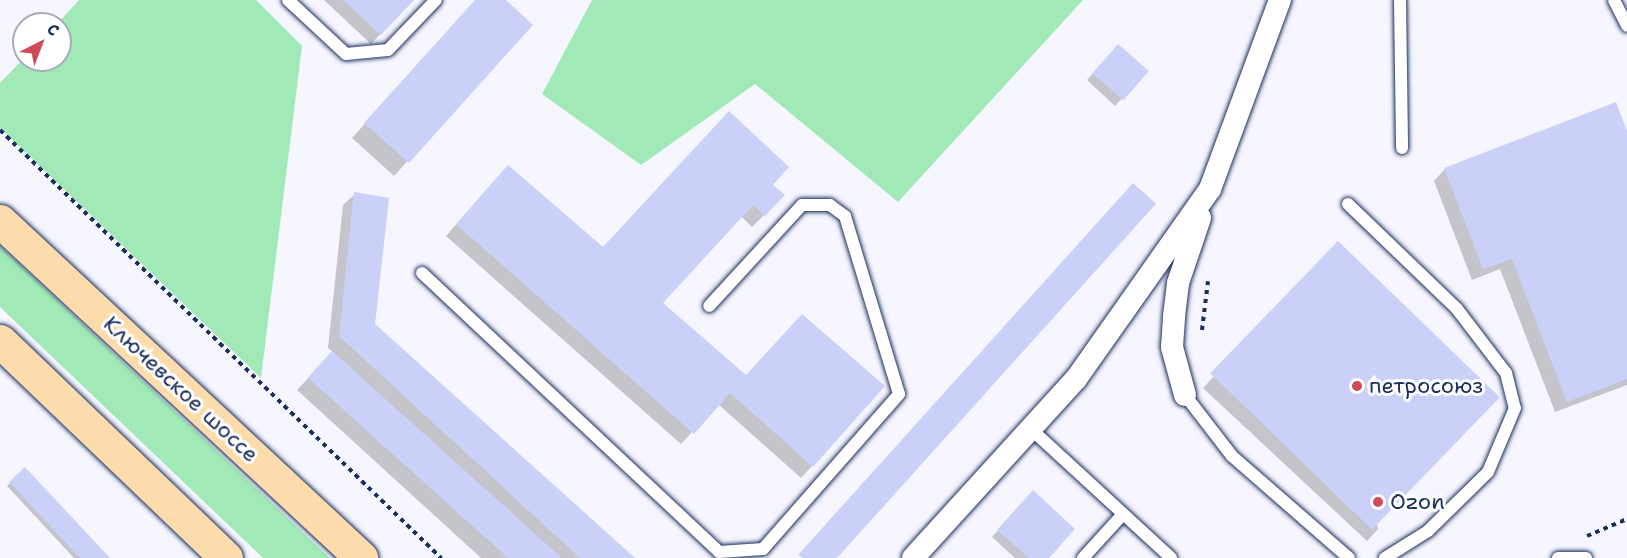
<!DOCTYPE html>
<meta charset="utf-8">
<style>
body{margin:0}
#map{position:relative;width:1627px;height:558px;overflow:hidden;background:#f5f6fe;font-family:"Shantell Sans",sans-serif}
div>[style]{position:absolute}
.green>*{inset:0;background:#a1eab8}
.shadow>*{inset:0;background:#0003}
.building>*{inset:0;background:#cbd0f9;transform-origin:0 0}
.path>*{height:4px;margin-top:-2px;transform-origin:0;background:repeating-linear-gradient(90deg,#1b2f5e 0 4.5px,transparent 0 9px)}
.roads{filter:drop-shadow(0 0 2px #1b2f5e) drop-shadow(0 0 2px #1b2f5e)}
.lane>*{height:12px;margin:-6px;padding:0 6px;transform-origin:6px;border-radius:6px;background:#fff}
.street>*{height:22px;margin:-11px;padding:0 11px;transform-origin:11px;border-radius:11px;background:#fff}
.primary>*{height:33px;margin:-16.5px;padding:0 16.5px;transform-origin:16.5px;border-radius:16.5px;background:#fcdcac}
.dots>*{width:16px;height:16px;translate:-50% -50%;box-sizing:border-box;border:3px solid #fff;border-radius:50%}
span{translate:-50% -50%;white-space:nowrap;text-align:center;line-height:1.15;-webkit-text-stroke:6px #fff;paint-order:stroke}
.poi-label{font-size:22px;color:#1b2f5e}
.left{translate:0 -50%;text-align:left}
.street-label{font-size:22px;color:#1b2f5e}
.north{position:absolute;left:12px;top:12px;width:60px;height:60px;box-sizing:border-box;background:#fff;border:2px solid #a4acbf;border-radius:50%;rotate:42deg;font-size:16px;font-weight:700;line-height:24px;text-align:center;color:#1b2f5e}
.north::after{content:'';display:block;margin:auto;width:21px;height:27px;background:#d1495b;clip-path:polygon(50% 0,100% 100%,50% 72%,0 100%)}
</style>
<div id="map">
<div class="green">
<div style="clip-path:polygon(79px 0,256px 0,302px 46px,261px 378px,0 128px,0 83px,24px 58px,60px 60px,57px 24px)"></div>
<div style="clip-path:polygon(592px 0,1083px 0,898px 202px,755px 84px,641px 165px,542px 94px)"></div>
<div style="clip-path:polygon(0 246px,330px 558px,263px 558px,0 307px)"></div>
</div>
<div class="shadow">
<div style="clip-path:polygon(324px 0,412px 0,371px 44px)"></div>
<div style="clip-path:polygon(476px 0,503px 0,531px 25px,394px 176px,352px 138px)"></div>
<div style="clip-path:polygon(1112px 52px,1147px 71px,1115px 106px,1087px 80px)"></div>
<div style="clip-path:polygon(1627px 135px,1627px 385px,1555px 412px,1500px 269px,1472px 280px,1434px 181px,1445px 169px)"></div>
<div style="clip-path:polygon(497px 178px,603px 249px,771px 185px,782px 195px,764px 215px,752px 227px,741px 216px,661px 303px,745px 376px,812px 466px,801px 478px,718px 404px,681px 444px,446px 236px)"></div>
<div style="clip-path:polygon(355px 194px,374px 324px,633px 558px,481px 558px,297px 390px,333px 352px,328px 348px,343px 205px)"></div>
<div style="clip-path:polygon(1327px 254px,1378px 529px,1367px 541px,1203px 388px)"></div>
<div style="clip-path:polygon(25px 469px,108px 558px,74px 558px,7px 486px)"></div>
<div style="clip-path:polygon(1026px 499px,1047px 558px,1015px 558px,992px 537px)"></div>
</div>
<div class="building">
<div style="clip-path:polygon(343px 0,414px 0,381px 35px)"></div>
<div style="clip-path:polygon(475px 0,506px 0,533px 25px,409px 163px,364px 123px)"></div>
<div style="left:1118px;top:44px;width:41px;height:39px;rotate:41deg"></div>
<div style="clip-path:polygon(1616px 102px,1627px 131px,1627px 379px,1567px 402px,1512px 259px,1483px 269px,1444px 168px)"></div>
<div style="clip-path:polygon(729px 111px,789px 167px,773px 185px,785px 195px,765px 216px,753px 205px,663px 303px,746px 375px,802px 314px,885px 386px,813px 467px,730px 393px,694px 434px,456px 224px,508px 165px,603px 247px)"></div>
<div style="left:1133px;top:183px;width:31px;height:500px;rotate:42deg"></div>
<div style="clip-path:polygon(354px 192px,389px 198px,375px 324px,635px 558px,580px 558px,339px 336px)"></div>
<div style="left:1338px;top:241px;width:225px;height:184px;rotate:44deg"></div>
<div style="left:332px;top:351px;width:307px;height:36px;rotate:42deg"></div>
<div style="clip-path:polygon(25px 467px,110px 558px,80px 558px,9px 482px)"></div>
<div style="clip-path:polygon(1033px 490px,1075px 529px,1049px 558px,1029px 558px,997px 530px)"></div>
</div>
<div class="path">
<div style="left:0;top:130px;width:615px;rotate:44.14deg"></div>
<div style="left:1202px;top:330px;width:49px;rotate:-83deg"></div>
<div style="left:1587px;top:536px;width:43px;rotate:-23deg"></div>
</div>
<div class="roads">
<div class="lane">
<div style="left:288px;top:0;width:79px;rotate:43deg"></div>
<div style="left:346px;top:54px;width:42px;rotate:-5.4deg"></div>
<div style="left:388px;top:50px;width:69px;rotate:-46.2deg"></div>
<div style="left:1400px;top:0;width:148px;rotate:89.2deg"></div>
<div style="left:1614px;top:0;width:29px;rotate:63deg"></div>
<div style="left:1348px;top:204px;width:151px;rotate:43.9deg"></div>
<div style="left:1457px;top:309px;width:81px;rotate:52.6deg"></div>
<div style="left:1506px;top:373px;width:36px;rotate:76deg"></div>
<div style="left:1515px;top:408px;width:69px;rotate:112.9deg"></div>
<div style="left:1488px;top:472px;width:84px;rotate:135.5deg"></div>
<div style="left:1428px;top:531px;width:51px;rotate:147.9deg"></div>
<div style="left:422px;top:273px;width:407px;rotate:43.2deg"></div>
<div style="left:719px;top:552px;width:44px;rotate:-3.9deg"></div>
<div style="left:763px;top:549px;width:206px;rotate:-48.7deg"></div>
<div style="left:899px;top:394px;width:186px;rotate:-106.9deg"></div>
<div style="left:845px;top:216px;width:19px;rotate:-144deg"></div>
<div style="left:830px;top:205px;width:28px;rotate:180deg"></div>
<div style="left:802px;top:205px;width:137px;rotate:132.6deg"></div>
<div style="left:1185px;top:395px;width:77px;rotate:52.4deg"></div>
<div style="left:1232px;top:456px;width:155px;rotate:41.1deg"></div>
<div style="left:1032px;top:430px;width:189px;rotate:42.6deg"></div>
<div style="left:1083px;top:558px;width:59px;rotate:-47.7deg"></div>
<div style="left:1558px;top:558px;width:28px"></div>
</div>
<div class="street">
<div style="left:1185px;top:395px;width:50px;rotate:-105.2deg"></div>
<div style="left:1172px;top:347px;width:31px;rotate:-86deg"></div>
<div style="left:1174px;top:316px;width:33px;rotate:-83deg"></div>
<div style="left:1178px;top:283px;width:69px;rotate:-71.3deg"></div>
<div style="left:913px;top:558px;width:242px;rotate:-47.7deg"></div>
<div style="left:1076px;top:379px;width:232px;rotate:-54.8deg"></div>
<div style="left:1210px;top:189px;width:202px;rotate:-69.7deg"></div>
</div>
<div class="primary">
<div style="left:0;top:221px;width:494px;rotate:43deg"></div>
<div style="left:0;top:341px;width:313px;rotate:43.8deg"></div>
</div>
</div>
<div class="dots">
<div style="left:1357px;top:386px;background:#d1495b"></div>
<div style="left:1378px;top:502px;background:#d1495b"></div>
</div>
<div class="poi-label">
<span class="left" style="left:1369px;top:386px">петросоюз</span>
<span class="left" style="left:1390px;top:502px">Ozon</span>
</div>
<div class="street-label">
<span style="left:181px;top:389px;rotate:43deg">Ключевское шоссе</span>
</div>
<div class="north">С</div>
</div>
